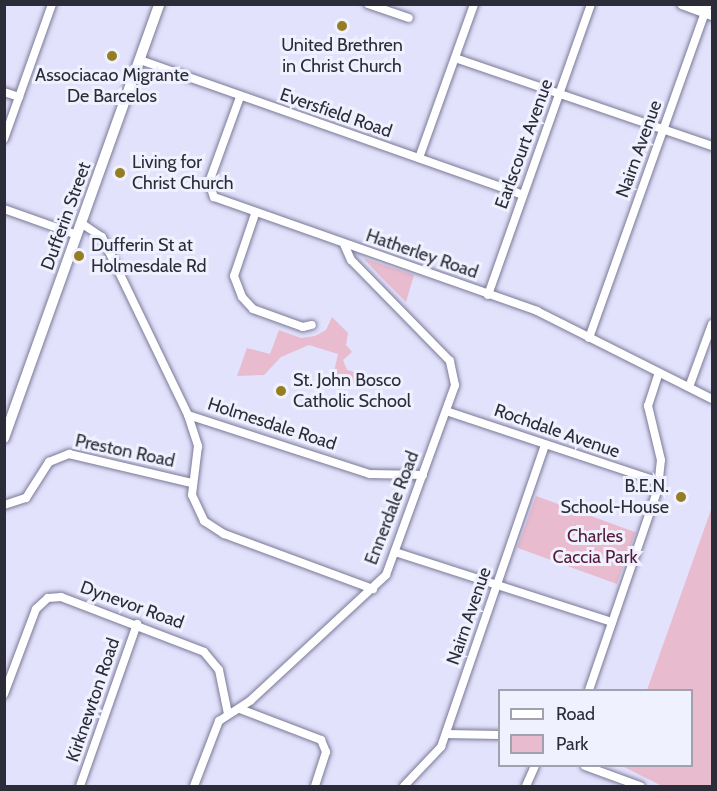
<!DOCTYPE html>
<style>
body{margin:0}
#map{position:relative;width:717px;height:791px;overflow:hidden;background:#e2e2fc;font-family:Cabin,sans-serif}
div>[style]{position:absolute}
.green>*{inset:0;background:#e9bbce;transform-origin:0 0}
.roads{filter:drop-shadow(0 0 2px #7a7a98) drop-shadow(0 0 2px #7a7a98)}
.minor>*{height:8px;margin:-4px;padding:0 4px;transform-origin:4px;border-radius:4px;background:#fff}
.tertiary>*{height:10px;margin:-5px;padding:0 5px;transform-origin:5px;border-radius:5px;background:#fff}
.secondary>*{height:10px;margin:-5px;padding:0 5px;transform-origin:5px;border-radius:5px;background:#fff}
.dots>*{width:16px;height:16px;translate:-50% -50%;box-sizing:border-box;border:3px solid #f0f1fe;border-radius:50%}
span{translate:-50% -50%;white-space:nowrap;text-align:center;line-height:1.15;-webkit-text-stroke:6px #f0f1fe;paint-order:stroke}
.poi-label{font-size:18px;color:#2c2c38}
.left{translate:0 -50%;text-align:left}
.right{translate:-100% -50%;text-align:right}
.street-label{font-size:18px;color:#2c2c38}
.park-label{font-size:18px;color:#551a38}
.frame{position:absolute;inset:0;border:6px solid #2c2c38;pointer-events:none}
.legend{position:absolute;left:498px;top:689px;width:195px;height:78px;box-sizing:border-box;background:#f0f1fe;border:2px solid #a2a2af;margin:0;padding:8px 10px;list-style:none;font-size:18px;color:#2c2c38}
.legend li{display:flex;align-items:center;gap:12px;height:30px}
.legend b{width:30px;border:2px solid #a2a2af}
</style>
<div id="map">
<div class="green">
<div style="clip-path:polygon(363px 258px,414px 275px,406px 302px,381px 277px)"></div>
<div style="clip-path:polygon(332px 317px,348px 333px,346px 345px,352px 352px,343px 360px,347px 370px,358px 373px,360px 382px,339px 387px,332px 381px,338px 354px,309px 345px,281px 357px,264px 375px,237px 376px,247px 348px,270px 354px,279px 330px,301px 338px,315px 336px,326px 330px)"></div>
<div style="left:536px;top:496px;width:106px;height:55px;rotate:20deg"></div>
<div style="clip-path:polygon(712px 507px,712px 786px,662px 786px,622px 766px,692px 766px,692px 690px,647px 690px)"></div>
</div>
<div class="roads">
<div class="minor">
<div style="left:368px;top:4px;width:43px;rotate:18.9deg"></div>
<div style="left:455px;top:58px;width:272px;rotate:18.9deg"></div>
<div style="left:140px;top:60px;width:406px;rotate:19.4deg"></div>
<div style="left:4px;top:92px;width:16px;rotate:18deg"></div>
<div style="left:240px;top:97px;width:90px;rotate:110deg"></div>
<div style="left:209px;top:182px;width:16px;rotate:72deg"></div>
<div style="left:214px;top:197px;width:343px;rotate:19.4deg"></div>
<div style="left:537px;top:311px;width:196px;rotate:26.7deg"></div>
<div style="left:4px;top:139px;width:143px;rotate:-70.4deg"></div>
<div style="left:419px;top:158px;width:164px;rotate:-70.3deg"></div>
<div style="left:4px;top:209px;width:77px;rotate:19.6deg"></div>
<div style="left:255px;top:214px;width:65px;rotate:108.7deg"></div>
<div style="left:234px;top:276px;width:22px;rotate:69deg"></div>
<div style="left:242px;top:297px;width:16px;rotate:47deg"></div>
<div style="left:253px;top:309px;width:53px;rotate:19.8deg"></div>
<div style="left:303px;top:327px;width:9px;rotate:-13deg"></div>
<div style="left:81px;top:223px;width:25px;rotate:34deg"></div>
<div style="left:102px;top:237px;width:198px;rotate:64.2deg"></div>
<div style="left:188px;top:415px;width:33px;rotate:72deg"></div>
<div style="left:198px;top:446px;width:49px;rotate:97deg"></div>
<div style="left:192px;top:495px;width:29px;rotate:65deg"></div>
<div style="left:204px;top:521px;width:24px;rotate:33deg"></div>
<div style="left:224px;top:534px;width:159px;rotate:20.3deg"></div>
<div style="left:488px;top:295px;width:309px;rotate:-70.5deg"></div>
<div style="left:589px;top:338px;width:355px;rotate:-70.4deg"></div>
<div style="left:689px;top:387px;width:67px;rotate:-69.9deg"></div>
<div style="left:446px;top:411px;width:225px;rotate:18.4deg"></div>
<div style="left:188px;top:415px;width:191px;rotate:18deg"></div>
<div style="left:370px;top:474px;width:53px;rotate:1.1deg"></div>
<div style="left:4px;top:505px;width:23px;rotate:-18deg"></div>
<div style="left:26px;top:498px;width:43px;rotate:-57.4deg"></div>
<div style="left:49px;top:462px;width:22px;rotate:-22deg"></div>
<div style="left:69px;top:454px;width:126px;rotate:13.3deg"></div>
<div style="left:395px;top:552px;width:228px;rotate:17.9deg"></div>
<div style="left:589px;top:690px;width:213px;rotate:-71.1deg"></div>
<div style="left:658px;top:488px;width:28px;rotate:-84deg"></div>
<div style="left:661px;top:460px;width:56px;rotate:-103.5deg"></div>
<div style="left:648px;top:406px;width:35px;rotate:-72deg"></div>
<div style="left:4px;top:694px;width:91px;rotate:-69.4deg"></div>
<div style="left:36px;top:609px;width:16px;rotate:-43deg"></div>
<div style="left:48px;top:598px;width:13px;rotate:-4deg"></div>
<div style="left:61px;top:597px;width:153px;rotate:21deg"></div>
<div style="left:204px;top:652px;width:23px;rotate:50deg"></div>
<div style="left:219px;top:670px;width:45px;rotate:78.4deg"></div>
<div style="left:240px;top:709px;width:87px;rotate:20.9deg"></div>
<div style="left:321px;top:740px;width:13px;rotate:67deg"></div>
<div style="left:326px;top:752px;width:36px;rotate:108deg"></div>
<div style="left:446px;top:734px;width:54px;rotate:1.1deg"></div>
<div style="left:585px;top:766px;width:59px;rotate:20deg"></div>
<div style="left:80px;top:786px;width:172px;rotate:-70.6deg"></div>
<div style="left:194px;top:786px;width:70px;rotate:-69deg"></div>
<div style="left:219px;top:721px;width:38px;rotate:-33deg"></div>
<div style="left:251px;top:700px;width:184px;rotate:-42.8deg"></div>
<div style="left:386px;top:575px;width:202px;rotate:-70deg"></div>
<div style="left:455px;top:385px;width:25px;rotate:-102deg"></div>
<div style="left:450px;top:361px;width:141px;rotate:-134.4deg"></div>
<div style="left:351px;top:260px;width:17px;rotate:-114deg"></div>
<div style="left:404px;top:786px;width:54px;rotate:-46.5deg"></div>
<div style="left:441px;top:747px;width:319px;rotate:-71deg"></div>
<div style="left:526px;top:786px;width:22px;rotate:-66deg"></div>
</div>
<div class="tertiary">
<div style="left:682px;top:4px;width:32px;rotate:20deg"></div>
</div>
<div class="secondary">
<div style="left:4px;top:438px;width:461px;rotate:-70.3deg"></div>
</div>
</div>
<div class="dots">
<div style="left:342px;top:26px;background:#957d24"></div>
<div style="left:112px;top:56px;background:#957d24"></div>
<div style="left:120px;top:173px;background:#957d24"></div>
<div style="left:79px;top:256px;background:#957d24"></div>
<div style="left:281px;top:391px;background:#957d24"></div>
<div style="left:681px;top:497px;background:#957d24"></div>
</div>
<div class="poi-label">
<span style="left:342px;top:56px">United Brethren<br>in Christ Church</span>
<span style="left:112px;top:86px">Associacao Migrante<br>De Barcelos</span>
<span class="left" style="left:132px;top:173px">Living for<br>Christ Church</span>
<span class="left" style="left:91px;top:256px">Dufferin St at<br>Holmesdale Rd</span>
<span class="left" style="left:293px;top:391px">St. John Bosco<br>Catholic School</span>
<span class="right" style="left:669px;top:497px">B.E.N.<br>School-House</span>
</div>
<div class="street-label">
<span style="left:336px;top:113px;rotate:19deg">Eversfield Road</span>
<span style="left:524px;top:144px;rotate:-70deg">Earlscourt Avenue</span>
<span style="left:639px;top:149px;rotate:-70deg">Nairn Avenue</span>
<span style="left:66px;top:216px;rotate:-70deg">Dufferin Street</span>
<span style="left:422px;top:254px;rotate:19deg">Hatherley Road</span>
<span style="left:272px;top:424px;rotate:18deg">Holmesdale Road</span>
<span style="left:557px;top:431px;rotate:19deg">Rochdale Avenue</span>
<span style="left:125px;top:451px;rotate:12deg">Preston Road</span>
<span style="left:392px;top:508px;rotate:-69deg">Ennerdale Road</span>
<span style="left:132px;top:605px;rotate:20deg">Dynevor Road</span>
<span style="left:469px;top:616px;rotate:-71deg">Nairn Avenue</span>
<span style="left:93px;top:700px;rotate:-71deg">Kirknewton Road</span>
</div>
<div class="park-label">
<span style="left:595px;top:547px">Charles<br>Caccia Park</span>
</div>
<div class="frame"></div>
<ul class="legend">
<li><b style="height:8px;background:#fff"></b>Road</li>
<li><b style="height:16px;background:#e9bbce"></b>Park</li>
</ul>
</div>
